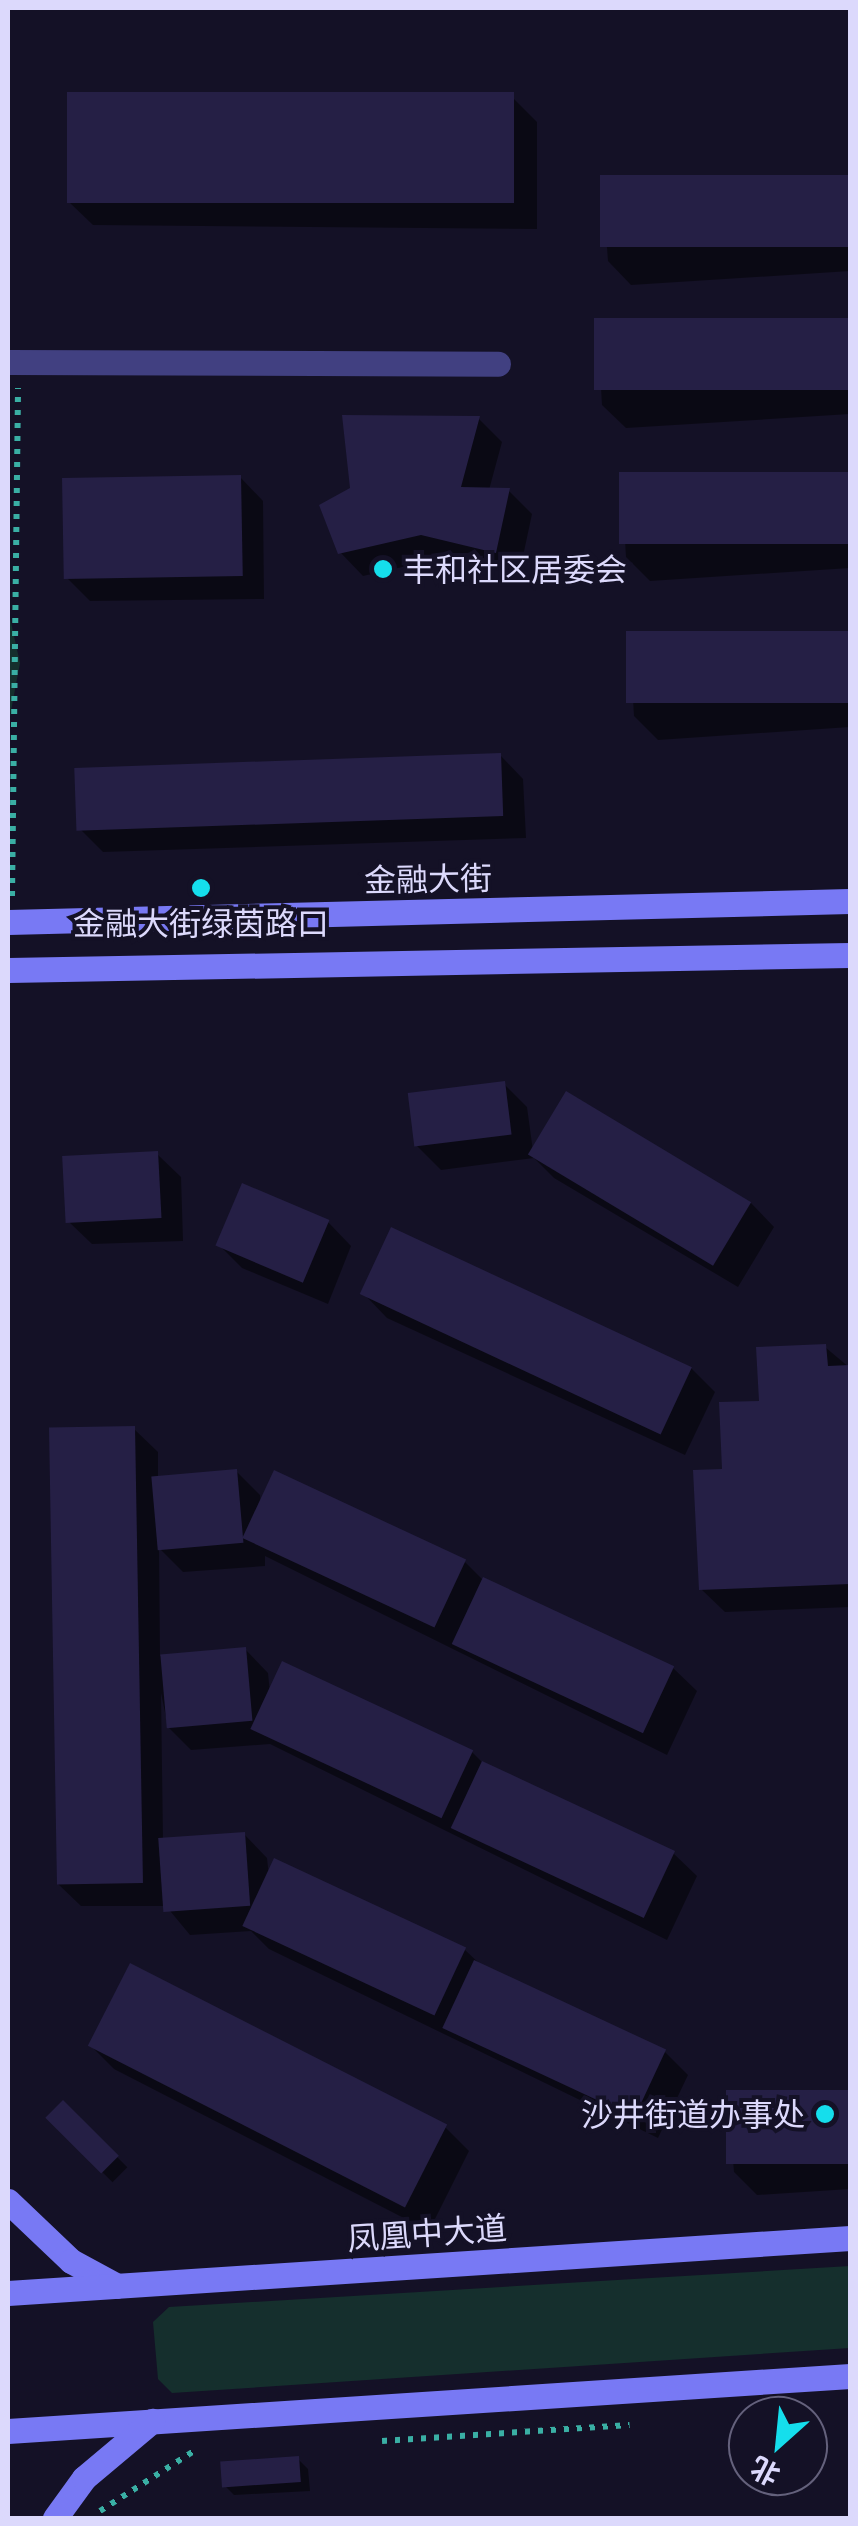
<!DOCTYPE html>
<meta charset="utf-8">
<style>
body{margin:0}
#map{position:relative;width:858px;height:2526px;overflow:hidden;background:#141126;font-family:Quicksand,"Noto Sans SC",sans-serif}
div>[style]{position:absolute}
.green>*{inset:0;background:#152f2d}
.shadow>*{inset:0;background:#0007;transform-origin:0 0}
.building>*{inset:0;background:#251f45;transform-origin:0 0}
.path>*{height:6px;margin-top:-3px;transform-origin:0;background:repeating-linear-gradient(90deg,#3aafa4 0 5px,transparent 0 13px)}
.street>*{height:25px;margin:-12.5px;padding:0 12.5px;transform-origin:12.5px;border-radius:12.5px;background:#414081}
.secondary>*{height:25px;margin:-12.5px;padding:0 12.5px;transform-origin:12.5px;border-radius:12.5px;background:#7879f4}
.dots>*{width:28px;height:28px;translate:-50% -50%;box-sizing:border-box;border:5px solid #141126;border-radius:50%}
span{translate:-50% -50%;white-space:nowrap;text-align:center;line-height:1.15;-webkit-text-stroke:8px #141126;paint-order:stroke}
.poi-label{font-size:32px;color:#dcd9fc}
.left{translate:0 -50%;text-align:left}
.right{translate:-100% -50%;text-align:right}
.street-label{font-size:32px;color:#dcd9fc}
.frame{position:absolute;inset:0;border:10px solid #dcd9fc;pointer-events:none}
.north{position:absolute;left:728px;top:2396px;width:100px;height:100px;box-sizing:border-box;background:#141126;border:2px solid #64617c;border-radius:50%;rotate:207deg;font-size:28px;font-weight:700;line-height:40px;text-align:center;color:#dcd9fc}
.north::after{content:'';display:block;margin:auto;width:35px;height:45px;background:#15deec;clip-path:polygon(50% 0,100% 100%,50% 72%,0 100%)}
</style>
<div id="map">
<div class="green">
<div style="clip-path:polygon(8px 609px,20px 663px,8px 727px)"></div>
<div style="clip-path:polygon(850px 2266px,850px 2348px,172px 2393px,158px 2379px,153px 2322px,169px 2307px)"></div>
</div>
<div class="shadow">
<div style="clip-path:polygon(513px 98px,537px 122px,537px 229px,93px 225px,69px 202px)"></div>
<div style="clip-path:polygon(850px 178px,850px 271px,631px 285px,608px 261px,603px 193px)"></div>
<div style="clip-path:polygon(850px 320px,850px 414px,626px 428px,602px 405px,598px 337px)"></div>
<div style="clip-path:polygon(479px 419px,502px 442px,489px 490px,509px 491px,532px 514px,519px 575px,446px 557px,363px 576px,340px 552px)"></div>
<div style="clip-path:polygon(850px 474px,850px 568px,650px 581px,626px 557px,622px 489px)"></div>
<div style="clip-path:polygon(240px 477px,263px 501px,264px 599px,90px 601px,66px 577px)"></div>
<div style="clip-path:polygon(850px 634px,850px 727px,658px 740px,634px 716px,630px 648px)"></div>
<div style="clip-path:polygon(500px 755px,523px 779px,526px 838px,103px 852px,79px 828px)"></div>
<div style="clip-path:polygon(504px 1084px,527px 1107px,533px 1151px,567px 1095px,751px 1203px,774px 1227px,738px 1287px,554px 1178px,534px 1158px,441px 1170px,417px 1146px)"></div>
<div style="clip-path:polygon(157px 1154px,181px 1177px,183px 1241px,92px 1244px,68px 1221px)"></div>
<div style="clip-path:polygon(328px 1222px,351px 1246px,328px 1304px,242px 1268px,218px 1244px)"></div>
<div style="clip-path:polygon(364px 1294px,691px 1368px,715px 1392px,685px 1455px,387px 1318px)"></div>
<div style="clip-path:polygon(825px 1347px,850px 1368px,850px 1607px,725px 1612px,701px 1589px,725px 1471px,762px 1404px)"></div>
<div style="clip-path:polygon(134px 1429px,158px 1452px,158px 1477px,236px 1471px,260px 1495px,261px 1505px,464px 1561px,482px 1579px,673px 1668px,697px 1691px,667px 1755px,265px 1556px,265px 1566px,183px 1572px,159px 1548px,160px 1656px,245px 1649px,268px 1673px,270px 1693px,472px 1752px,485px 1765px,673px 1853px,697px 1876px,667px 1940px,270px 1744px,191px 1750px,168px 1727px,161px 1693px,163px 1840px,244px 1834px,267px 1858px,269px 1876px,464px 1949px,482px 1966px,664px 2051px,688px 2075px,658px 2138px,269px 1949px,251px 1931px,190px 1935px,166px 1906px,81px 1906px,57px 1883px)"></div>
<div style="clip-path:polygon(131px 1966px,446px 2128px,469px 2151px,429px 2231px,114px 2069px,91px 2046px)"></div>
<div style="clip-path:polygon(850px 2092px,850px 2189px,757px 2195px,734px 2172px,728px 2100px)"></div>
<div style="left:63px;top:2103px;width:91px;height:21px;rotate:45deg"></div>
<div style="clip-path:polygon(298px 2459px,308px 2469px,310px 2491px,234px 2495px,224px 2485px)"></div>
</div>
<div class="building">
<div style="left:67px;top:92px;width:447px;height:111px"></div>
<div style="left:850px;top:175px;width:72px;height:250px;rotate:90deg"></div>
<div style="left:850px;top:318px;width:72px;height:256px;rotate:90deg"></div>
<div style="clip-path:polygon(342px 415px,480px 416px,461px 487px,510px 488px,496px 553px,421px 535px,338px 554px,319px 505px,350px 488px)"></div>
<div style="left:850px;top:472px;width:72px;height:231px;rotate:90deg"></div>
<div style="left:241px;top:475px;width:101px;height:179px;rotate:89deg"></div>
<div style="left:850px;top:631px;width:72px;height:224px;rotate:90deg"></div>
<div style="left:501px;top:753px;width:63px;height:427px;rotate:88deg"></div>
<div style="left:505px;top:1081px;width:54px;height:98px;rotate:83deg"></div>
<div style="left:566px;top:1091px;width:216px;height:74px;rotate:31deg"></div>
<div style="left:158px;top:1151px;width:67px;height:96px;rotate:87deg"></div>
<div style="left:242px;top:1183px;width:95px;height:68px;rotate:23deg"></div>
<div style="left:391px;top:1227px;width:332px;height:74px;rotate:25deg"></div>
<div style="clip-path:polygon(826px 1344px,828px 1366px,850px 1365px,850px 1584px,699px 1590px,693px 1470px,722px 1469px,719px 1402px,759px 1401px,756px 1347px)"></div>
<div style="left:135px;top:1426px;width:457px;height:86px;rotate:89deg"></div>
<div style="left:237px;top:1469px;width:74px;height:86px;rotate:85deg"></div>
<div style="left:274px;top:1470px;width:212px;height:75px;rotate:25deg"></div>
<div style="left:483px;top:1577px;width:211px;height:74px;rotate:25deg"></div>
<div style="left:246px;top:1647px;width:74px;height:86px;rotate:85deg"></div>
<div style="left:282px;top:1661px;width:211px;height:75px;rotate:25deg"></div>
<div style="left:482px;top:1761px;width:213px;height:74px;rotate:25deg"></div>
<div style="left:245px;top:1832px;width:74px;height:87px;rotate:86deg"></div>
<div style="left:274px;top:1858px;width:212px;height:75px;rotate:25deg"></div>
<div style="left:474px;top:1960px;width:212px;height:75px;rotate:25deg"></div>
<div style="left:130px;top:1963px;width:356px;height:93px;rotate:27deg"></div>
<div style="left:850px;top:2090px;width:74px;height:124px;rotate:90deg"></div>
<div style="left:63px;top:2100px;width:79px;height:25px;rotate:45deg"></div>
<div style="left:299px;top:2456px;width:26px;height:79px;rotate:86deg"></div>
</div>
<div class="path">
<div style="left:12px;top:896px;width:508px;rotate:-89.32deg"></div>
<div style="left:382px;top:2441px;width:248px;rotate:-3.7deg"></div>
<div style="left:100px;top:2511px;width:112px;rotate:-32.6deg"></div>
</div>
<div class="street">
<div style="left:8px;top:362px;width:490px;rotate:0.2deg"></div>
</div>
<div class="secondary">
<div style="left:8px;top:922px;width:842px;rotate:-1.43deg"></div>
<div style="left:8px;top:970px;width:842px;rotate:-1.02deg"></div>
<div style="left:8px;top:2201px;width:87px;rotate:43.6deg"></div>
<div style="left:71px;top:2261px;width:52px;rotate:28.5deg"></div>
<div style="left:8px;top:2293px;width:844px;rotate:-3.74deg"></div>
<div style="left:8px;top:2431px;width:844px;rotate:-3.74deg"></div>
<div style="left:55px;top:2518px;width:49px;rotate:-54.1deg"></div>
<div style="left:84px;top:2478px;width:89px;rotate:-40deg"></div>
</div>
<div class="dots">
<div style="left:383px;top:569px;background:#15deec"></div>
<div style="left:201px;top:888px;background:#15deec"></div>
<div style="left:825px;top:2114px;background:#15deec"></div>
</div>
<div class="poi-label">
<span class="left" style="left:403px;top:569px">丰和社区居委会</span>
<span style="left:201px;top:923px">金融大街绿茵路口</span>
<span class="right" style="left:805px;top:2114px">沙井街道办事处</span>
</div>
<div class="street-label">
<span style="left:428px;top:879px;rotate:-1deg">金融大街</span>
<span style="left:427px;top:2233px;rotate:-4deg">凤凰中大道</span>
</div>
<div class="frame"></div>
<div class="north">北</div>
</div>
